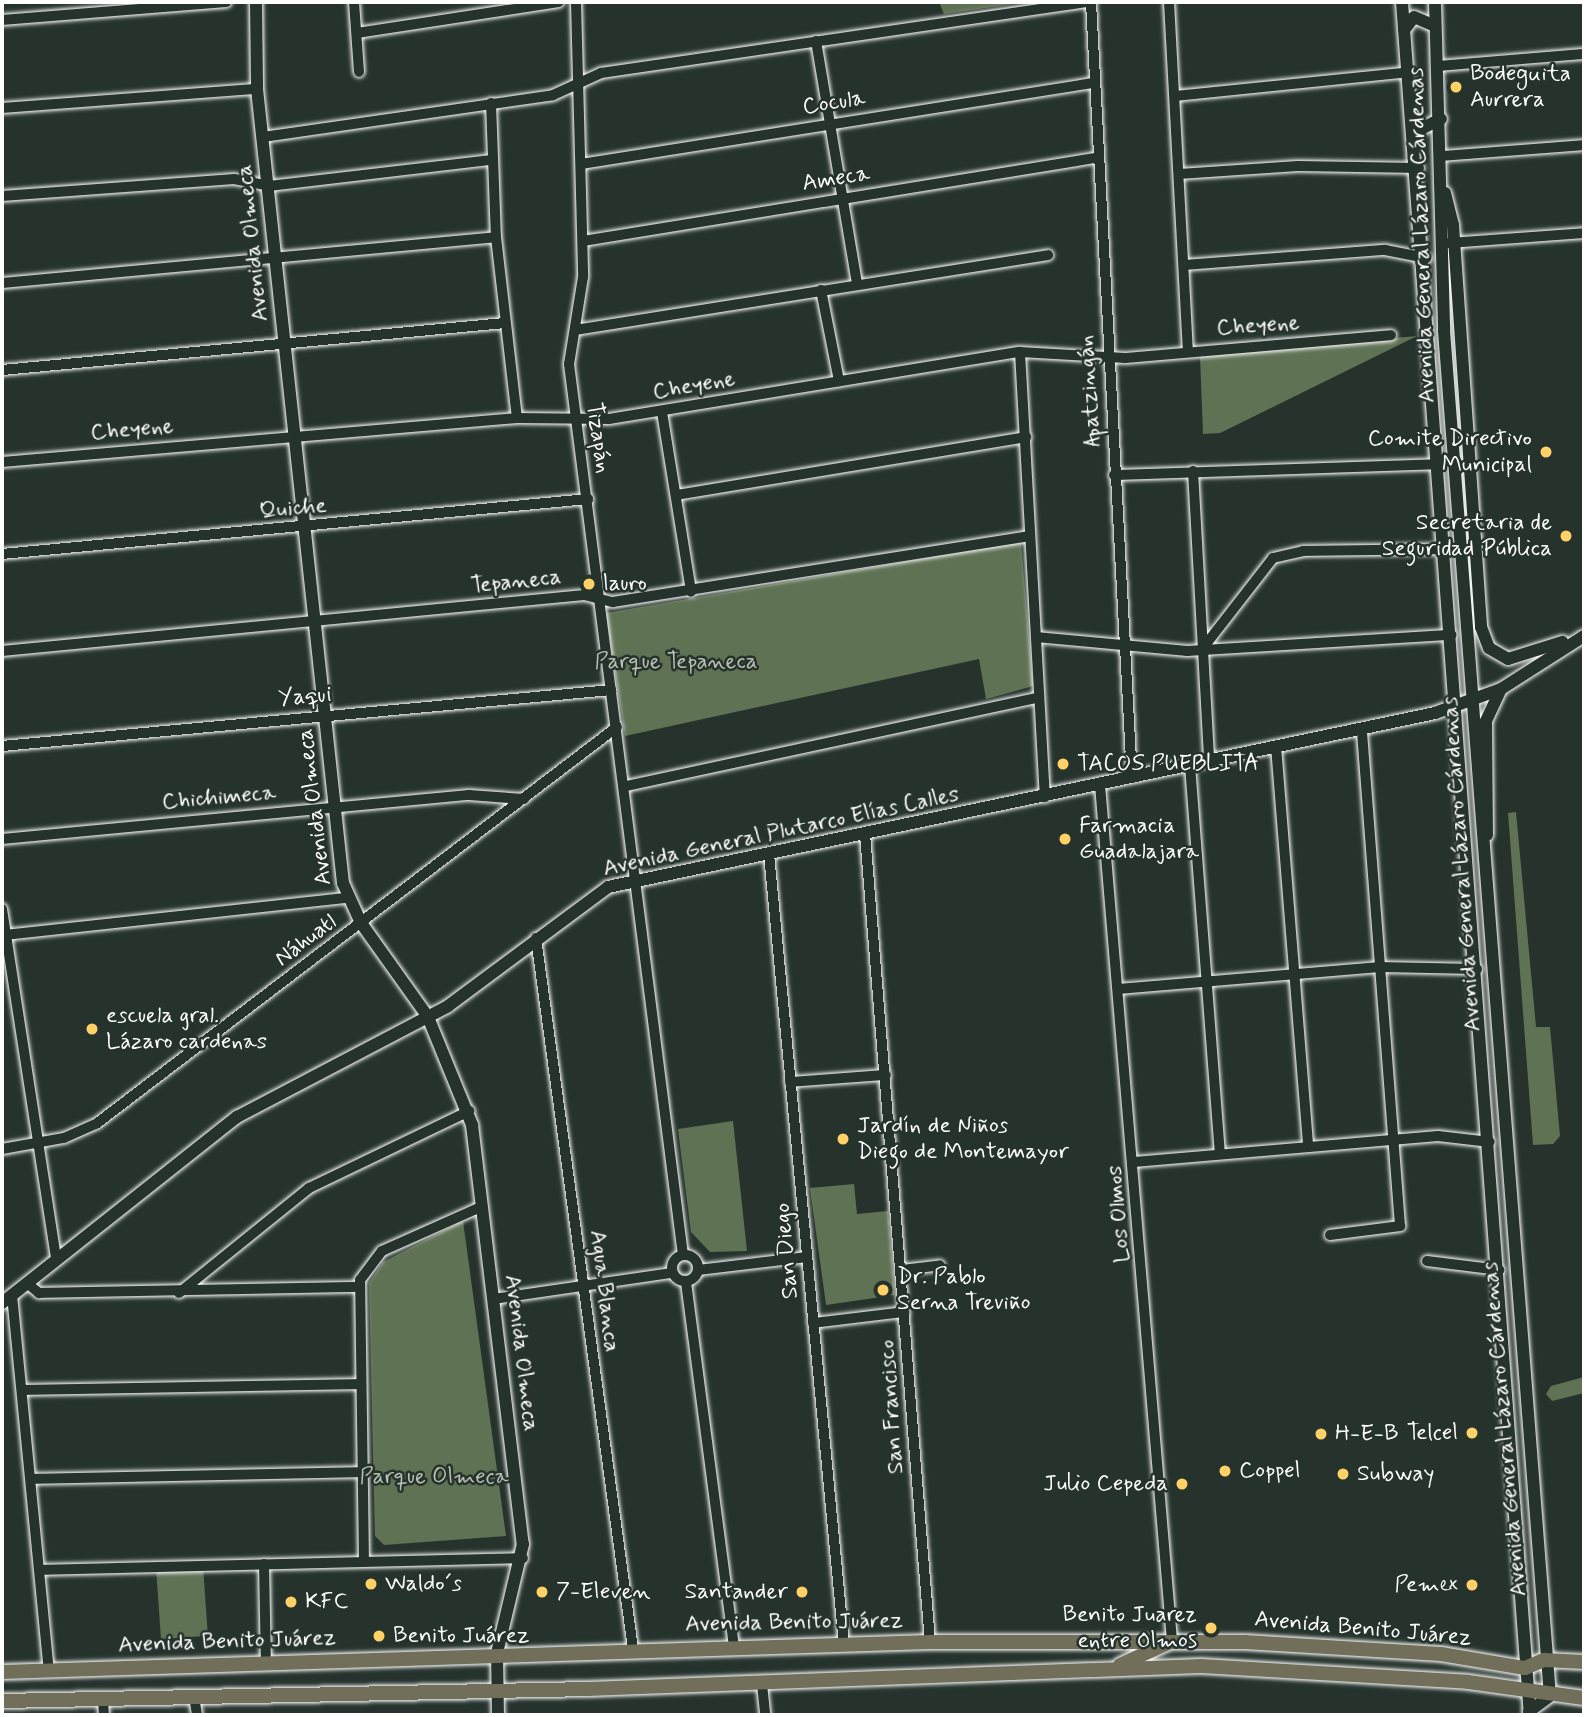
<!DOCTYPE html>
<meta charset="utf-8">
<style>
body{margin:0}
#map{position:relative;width:1586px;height:1717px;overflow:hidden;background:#26332d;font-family:Mynerve,sans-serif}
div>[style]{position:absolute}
.green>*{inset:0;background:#5f7254;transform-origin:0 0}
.roads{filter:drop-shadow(0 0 2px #fff) drop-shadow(0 0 2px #fff)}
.minor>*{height:10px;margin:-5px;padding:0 5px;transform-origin:5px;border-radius:5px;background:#26332d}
.minor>.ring{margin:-5px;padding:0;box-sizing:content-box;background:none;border:10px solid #26332d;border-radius:50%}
.tertiary>*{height:12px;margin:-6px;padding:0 6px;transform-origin:6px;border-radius:6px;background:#26332d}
.primary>*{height:14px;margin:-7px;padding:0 7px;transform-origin:7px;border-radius:7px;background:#716e59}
.dots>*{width:19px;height:19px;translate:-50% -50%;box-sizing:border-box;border:4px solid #26332d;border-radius:50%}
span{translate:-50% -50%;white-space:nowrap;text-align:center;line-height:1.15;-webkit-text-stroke:5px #26332d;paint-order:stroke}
.poi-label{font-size:23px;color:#fff}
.left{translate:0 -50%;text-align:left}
.right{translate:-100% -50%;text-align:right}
.street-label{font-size:23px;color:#fff}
.park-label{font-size:23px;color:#b7c0b2}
.frame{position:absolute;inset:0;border:4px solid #fff;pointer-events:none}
</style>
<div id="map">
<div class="green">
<div style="clip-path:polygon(939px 2px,1027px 2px,944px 14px)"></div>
<div style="clip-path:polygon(1417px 336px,1220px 433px,1203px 434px,1200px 356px)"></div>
<div style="clip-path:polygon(1021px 542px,1033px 686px,986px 699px,979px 659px,625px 736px,606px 613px)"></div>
<div style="clip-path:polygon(1516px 812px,1536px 1027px,1550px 1027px,1560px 1136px,1553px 1144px,1533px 1145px,1508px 813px)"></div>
<div style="clip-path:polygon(733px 1121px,747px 1251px,710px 1252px,691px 1232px,678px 1129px)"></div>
<div style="clip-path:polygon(854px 1184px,857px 1214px,888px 1211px,895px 1295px,826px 1305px,810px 1188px)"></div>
<div style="clip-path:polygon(463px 1221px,506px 1536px,384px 1545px,375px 1536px,369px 1283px,383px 1262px)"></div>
<div style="clip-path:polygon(1584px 1377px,1584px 1393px,1552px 1401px,1546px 1394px,1551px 1386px)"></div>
<div style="left:203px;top:1566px;width:70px;height:47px;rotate:86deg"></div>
</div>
<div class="roads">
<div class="minor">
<div style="left:354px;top:2px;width:70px;rotate:85.9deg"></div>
<div style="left:576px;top:2px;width:275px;rotate:88.5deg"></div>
<div style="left:583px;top:277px;width:88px;rotate:99.1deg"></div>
<div style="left:569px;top:364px;width:898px;rotate:82.71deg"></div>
<div style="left:1091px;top:2px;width:777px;rotate:86.98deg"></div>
<div style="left:1169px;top:2px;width:349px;rotate:86.9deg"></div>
<div style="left:2px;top:20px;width:225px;rotate:-4.6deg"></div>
<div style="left:357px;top:33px;width:204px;rotate:-8.7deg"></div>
<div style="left:816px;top:41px;width:245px;rotate:80.4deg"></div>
<div style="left:1437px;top:66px;width:147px;rotate:-4.7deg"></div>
<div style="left:1175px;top:96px;width:236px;rotate:-5.8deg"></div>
<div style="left:491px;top:103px;width:134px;rotate:87.9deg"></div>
<div style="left:496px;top:237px;width:182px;rotate:83.4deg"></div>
<div style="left:2px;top:108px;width:256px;rotate:-4.3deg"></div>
<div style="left:263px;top:137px;width:293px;rotate:-8.2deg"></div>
<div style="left:553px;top:95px;width:53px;rotate:-24.6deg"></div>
<div style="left:601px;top:73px;width:489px;rotate:-8.3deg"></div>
<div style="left:1442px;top:156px;width:142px;rotate:-4.4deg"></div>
<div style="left:581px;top:164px;width:518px;rotate:-8.99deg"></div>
<div style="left:1179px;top:174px;width:119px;rotate:-3.8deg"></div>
<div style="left:1298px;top:166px;width:121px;rotate:0.9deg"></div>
<div style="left:2px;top:196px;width:233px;rotate:-4.2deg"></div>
<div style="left:234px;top:179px;width:36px;rotate:11deg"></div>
<div style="left:269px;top:186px;width:224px;rotate:-6.7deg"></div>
<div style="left:583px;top:241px;width:519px;rotate:-9.21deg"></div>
<div style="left:1449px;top:243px;width:135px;rotate:-4.2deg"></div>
<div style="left:1184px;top:265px;width:202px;rotate:-4.3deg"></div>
<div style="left:1385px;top:250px;width:42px;rotate:11deg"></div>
<div style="left:2px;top:283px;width:496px;rotate:-5.3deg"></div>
<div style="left:821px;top:290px;width:93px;rotate:78.8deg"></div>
<div style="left:575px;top:330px;width:479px;rotate:-9deg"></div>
<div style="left:1020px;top:352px;width:446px;rotate:86.8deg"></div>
<div style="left:2px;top:370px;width:505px;rotate:-5.34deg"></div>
<div style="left:662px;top:412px;width:182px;rotate:80.8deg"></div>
<div style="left:2px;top:462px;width:517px;rotate:-4.88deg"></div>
<div style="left:517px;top:418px;width:92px;rotate:0.6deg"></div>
<div style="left:609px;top:419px;width:416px;rotate:-9.3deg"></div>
<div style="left:1020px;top:352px;width:105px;rotate:3.3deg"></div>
<div style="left:1125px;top:358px;width:267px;rotate:-4.9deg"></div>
<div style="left:1193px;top:471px;width:289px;rotate:86.8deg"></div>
<div style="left:1114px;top:475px;width:325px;rotate:-1.9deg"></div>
<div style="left:676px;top:495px;width:355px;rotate:-9.4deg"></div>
<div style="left:2px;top:554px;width:589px;rotate:-5.36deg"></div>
<div style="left:1036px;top:637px;width:152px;rotate:5.3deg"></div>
<div style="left:1187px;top:651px;width:265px;rotate:-3.5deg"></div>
<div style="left:1203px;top:648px;width:114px;rotate:-52.1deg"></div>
<div style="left:1273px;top:558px;width:31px;rotate:-13deg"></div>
<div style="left:1303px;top:551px;width:143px;rotate:-0.8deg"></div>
<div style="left:2px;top:651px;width:585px;rotate:-5.5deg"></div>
<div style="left:584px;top:595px;width:30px;rotate:14deg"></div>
<div style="left:613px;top:602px;width:422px;rotate:-9deg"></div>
<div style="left:2px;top:746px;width:612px;rotate:-5.25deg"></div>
<div style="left:1276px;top:746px;width:401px;rotate:85.4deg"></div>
<div style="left:1190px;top:765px;width:389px;rotate:85.6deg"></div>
<div style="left:1100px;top:785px;width:859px;rotate:85.19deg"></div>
<div style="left:626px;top:786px;width:421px;rotate:-12.1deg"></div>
<div style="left:865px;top:834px;width:811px;rotate:85.4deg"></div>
<div style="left:2px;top:839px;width:469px;rotate:-5.4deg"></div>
<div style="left:469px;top:795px;width:55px;rotate:4.2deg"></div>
<div style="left:769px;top:854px;width:795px;rotate:84.58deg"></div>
<div style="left:2px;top:909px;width:354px;rotate:81.2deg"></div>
<div style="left:5px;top:935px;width:344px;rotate:-6.2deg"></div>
<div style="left:536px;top:938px;width:718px;rotate:82.23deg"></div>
<div style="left:1118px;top:989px;width:263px;rotate:-4.8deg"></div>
<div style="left:1380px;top:967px;width:97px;rotate:1.2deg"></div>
<div style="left:790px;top:1082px;width:96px;rotate:-4.2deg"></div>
<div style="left:2px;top:1149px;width:63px;rotate:-10.1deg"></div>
<div style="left:64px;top:1138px;width:35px;rotate:-24deg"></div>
<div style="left:96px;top:1124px;width:655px;rotate:-37.31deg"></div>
<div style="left:1134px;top:1162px;width:305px;rotate:-4.9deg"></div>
<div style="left:1438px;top:1136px;width:52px;rotate:6.6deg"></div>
<div style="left:1330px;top:1235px;width:71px;rotate:-7.3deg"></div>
<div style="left:1400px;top:1226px;width:499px;rotate:-94.4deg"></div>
<div class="ring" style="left:672px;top:1255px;width:16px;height:16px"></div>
<div style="left:1427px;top:1261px;width:73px;rotate:7.1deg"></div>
<div style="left:698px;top:1270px;width:110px;rotate:-6.8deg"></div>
<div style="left:902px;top:1270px;width:38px;rotate:-7deg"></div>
<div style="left:686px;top:1282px;width:369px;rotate:82.5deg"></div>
<div style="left:27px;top:1283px;width:16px;rotate:40deg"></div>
<div style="left:39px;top:1293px;width:319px;rotate:-1.1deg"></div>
<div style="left:179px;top:1293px;width:167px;rotate:-38.9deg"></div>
<div style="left:309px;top:1188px;width:178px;rotate:-25.7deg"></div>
<div style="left:12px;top:1295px;width:377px;rotate:84.4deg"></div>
<div style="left:493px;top:1299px;width:181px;rotate:-8.3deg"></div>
<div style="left:813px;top:1323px;width:92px;rotate:-6.9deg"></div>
<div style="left:25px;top:1390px;width:334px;rotate:-1deg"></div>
<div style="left:32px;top:1479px;width:331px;rotate:-1.2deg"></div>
<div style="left:364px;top:1562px;width:282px;rotate:-90.8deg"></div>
<div style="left:360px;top:1280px;width:36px;rotate:-53deg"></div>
<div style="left:382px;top:1251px;width:108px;rotate:-24deg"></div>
<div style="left:264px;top:1564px;width:101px;rotate:88.9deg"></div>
<div style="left:41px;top:1570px;width:482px;rotate:-1.4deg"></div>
<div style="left:762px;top:1684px;width:31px;rotate:84deg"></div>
<div style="left:194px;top:1696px;width:19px;rotate:81deg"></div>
<div style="left:103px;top:1698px;width:17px;rotate:87deg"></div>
</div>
<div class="tertiary">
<div style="left:256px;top:2px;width:87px;rotate:89.3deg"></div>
<div style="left:257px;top:89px;width:799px;rotate:83.82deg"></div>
<div style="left:343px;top:883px;width:44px;rotate:65.8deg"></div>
<div style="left:361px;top:923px;width:115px;rotate:54.5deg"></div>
<div style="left:428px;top:1017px;width:117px;rotate:67.8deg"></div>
<div style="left:472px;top:1125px;width:422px;rotate:83.1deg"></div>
<div style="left:523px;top:1544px;width:112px;rotate:103.4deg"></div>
<div style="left:497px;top:1653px;width:62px;rotate:89.1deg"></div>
<div style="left:1402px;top:2px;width:1718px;rotate:85.73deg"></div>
<div style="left:1435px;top:2px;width:329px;rotate:88.4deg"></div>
<div style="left:1444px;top:331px;width:1369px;rotate:85.56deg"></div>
<div style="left:1550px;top:1696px;width:26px;rotate:144deg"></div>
<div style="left:1404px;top:30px;width:16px;rotate:-52deg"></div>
<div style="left:1414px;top:17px;width:23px;rotate:23deg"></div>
<div style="left:1414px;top:122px;width:11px;rotate:34deg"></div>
<div style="left:1423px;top:128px;width:20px;rotate:-27deg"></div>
<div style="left:1445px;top:193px;width:33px;rotate:76deg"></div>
<div style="left:1453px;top:225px;width:403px;rotate:86deg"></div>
<div style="left:1481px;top:627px;width:22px;rotate:69deg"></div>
<div style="left:1489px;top:648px;width:22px;rotate:30deg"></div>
<div style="left:1508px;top:659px;width:57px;rotate:-17.5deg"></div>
<div style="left:1487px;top:835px;width:114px;rotate:-90.5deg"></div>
<div style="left:1486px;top:721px;width:35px;rotate:-65deg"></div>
<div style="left:2px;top:1303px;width:300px;rotate:-38.4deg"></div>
<div style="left:237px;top:1117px;width:238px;rotate:-27.7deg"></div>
<div style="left:448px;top:1006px;width:199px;rotate:-36.6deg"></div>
<div style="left:608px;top:887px;width:845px;rotate:-11.88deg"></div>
<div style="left:1435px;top:713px;width:70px;rotate:-20deg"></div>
<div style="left:1501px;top:689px;width:98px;rotate:-32.6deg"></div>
</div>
<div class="primary">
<div style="left:1120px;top:1665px;width:53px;rotate:-24.6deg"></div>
<div style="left:2px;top:1672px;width:928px;rotate:-1.85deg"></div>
<div style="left:930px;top:1642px;width:315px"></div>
<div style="left:1245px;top:1642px;width:196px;rotate:3.5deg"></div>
<div style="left:1441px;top:1654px;width:85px;rotate:9.5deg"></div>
<div style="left:1525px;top:1668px;width:21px;rotate:-23deg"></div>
<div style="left:1544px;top:1660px;width:40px;rotate:2.9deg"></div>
<div style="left:2px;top:1701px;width:586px;rotate:-1.17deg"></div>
<div style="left:588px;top:1689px;width:613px;rotate:-2.15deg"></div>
<div style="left:1201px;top:1666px;width:267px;rotate:3.4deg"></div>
<div style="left:1468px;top:1682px;width:117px;rotate:7.9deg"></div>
</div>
</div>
<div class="dots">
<div style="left:1456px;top:87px;background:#ffd166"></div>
<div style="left:1546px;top:452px;background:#ffd166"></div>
<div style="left:1566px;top:536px;background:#ffd166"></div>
<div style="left:589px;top:584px;background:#ffd166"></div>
<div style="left:1063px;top:764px;background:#ffd166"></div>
<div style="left:1065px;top:839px;background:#ffd166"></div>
<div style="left:92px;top:1029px;background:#ffd166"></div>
<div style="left:843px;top:1139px;background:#ffd166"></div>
<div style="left:883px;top:1290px;background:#ffd166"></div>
<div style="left:1472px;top:1433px;background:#ffd166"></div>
<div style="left:1321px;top:1434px;background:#ffd166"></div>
<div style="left:1225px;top:1471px;background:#ffd166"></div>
<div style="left:1343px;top:1474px;background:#ffd166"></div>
<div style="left:1182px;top:1484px;background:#ffd166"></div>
<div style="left:371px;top:1584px;background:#ffd166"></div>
<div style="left:1472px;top:1585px;background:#ffd166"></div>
<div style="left:542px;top:1592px;background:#ffd166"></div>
<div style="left:802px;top:1592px;background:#ffd166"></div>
<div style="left:291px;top:1602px;background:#ffd166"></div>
<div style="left:1211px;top:1628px;background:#ffd166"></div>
<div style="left:379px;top:1636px;background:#ffd166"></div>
</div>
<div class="poi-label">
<span class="left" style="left:1470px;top:87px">Bodeguita<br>Aurrera</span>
<span class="right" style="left:1532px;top:452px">Comite Directivo<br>Municipal</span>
<span class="right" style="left:1552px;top:536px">Secretaria de<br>Seguridad Pública</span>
<span class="left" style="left:603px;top:584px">lauro</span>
<span class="left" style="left:1077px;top:764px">TACOS PUEBLITA</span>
<span class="left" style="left:1079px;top:839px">Farmacia<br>Guadalajara</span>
<span class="left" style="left:106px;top:1029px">escuela gral.<br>Lázaro cardenas</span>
<span class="left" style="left:857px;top:1139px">Jardín de Niños<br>Diego de Montemayor</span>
<span class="left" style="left:897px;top:1290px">Dr. Pablo<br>Serna Treviño</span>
<span class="right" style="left:1458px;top:1433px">Telcel</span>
<span class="left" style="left:1335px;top:1434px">H-E-B</span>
<span class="left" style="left:1239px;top:1471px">Coppel</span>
<span class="left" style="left:1357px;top:1474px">Subway</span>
<span class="right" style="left:1168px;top:1484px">Julio Cepeda</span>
<span class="left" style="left:385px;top:1584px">Waldo´s</span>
<span class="right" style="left:1458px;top:1585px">Pemex</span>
<span class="left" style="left:556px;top:1592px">7-Eleven</span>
<span class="right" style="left:788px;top:1592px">Santander</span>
<span class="left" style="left:305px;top:1602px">KFC</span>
<span class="right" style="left:1197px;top:1628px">Benito Juarez<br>entre Olmos</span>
<span class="left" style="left:393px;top:1636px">Benito Juárez</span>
</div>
<div class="street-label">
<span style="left:834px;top:103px;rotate:-9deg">Cocula</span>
<span style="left:836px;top:179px;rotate:-9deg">Ameca</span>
<span style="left:1422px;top:235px;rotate:-92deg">Avenida General Lázaro Cárdenas</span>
<span style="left:253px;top:243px;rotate:-96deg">Avenida Olmeca</span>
<span style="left:1258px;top:326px;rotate:-4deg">Cheyene</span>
<span style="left:694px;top:386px;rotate:-10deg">Cheyene</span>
<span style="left:1090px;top:391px;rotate:-94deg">Apatzingán</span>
<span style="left:132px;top:430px;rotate:-5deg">Cheyene</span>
<span style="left:598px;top:438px;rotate:82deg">Tizapán</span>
<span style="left:293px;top:509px;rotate:-5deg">Quiche</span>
<span style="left:516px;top:582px;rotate:-6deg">Tepaneca</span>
<span style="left:305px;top:697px;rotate:-5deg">Yaqui</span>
<span style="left:219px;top:798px;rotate:-5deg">Chichimeca</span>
<span style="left:315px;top:807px;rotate:-97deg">Avenida Olmeca</span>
<span style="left:781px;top:832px;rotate:-12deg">Avenida General Plutarco Elías Calles</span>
<span style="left:1462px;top:864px;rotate:-94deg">Avenida General Lázaro Cárdenas</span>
<span style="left:306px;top:941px;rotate:-37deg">Náhuatl</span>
<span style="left:1119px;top:1214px;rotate:-95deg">Los Olmos</span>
<span style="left:787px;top:1251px;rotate:-95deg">San Diego</span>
<span style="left:604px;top:1291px;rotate:83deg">Agua Blanca</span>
<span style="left:521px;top:1353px;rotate:83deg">Avenida Olmeca</span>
<span style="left:892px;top:1407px;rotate:-94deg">San Francisco</span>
<span style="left:1505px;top:1429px;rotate:-95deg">Avenida General Lázaro Cárdenas</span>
<span style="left:794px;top:1623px;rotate:-1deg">Avenida Benito Juárez</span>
<span style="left:1363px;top:1629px;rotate:5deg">Avenida Benito Juárez</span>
<span style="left:227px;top:1642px;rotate:-2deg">Avenida Benito Juárez</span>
</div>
<div class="park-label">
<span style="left:676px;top:662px">Parque Tepaneca</span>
<span style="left:434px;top:1477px">Parque Olmeca</span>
</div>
<div class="frame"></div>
</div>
